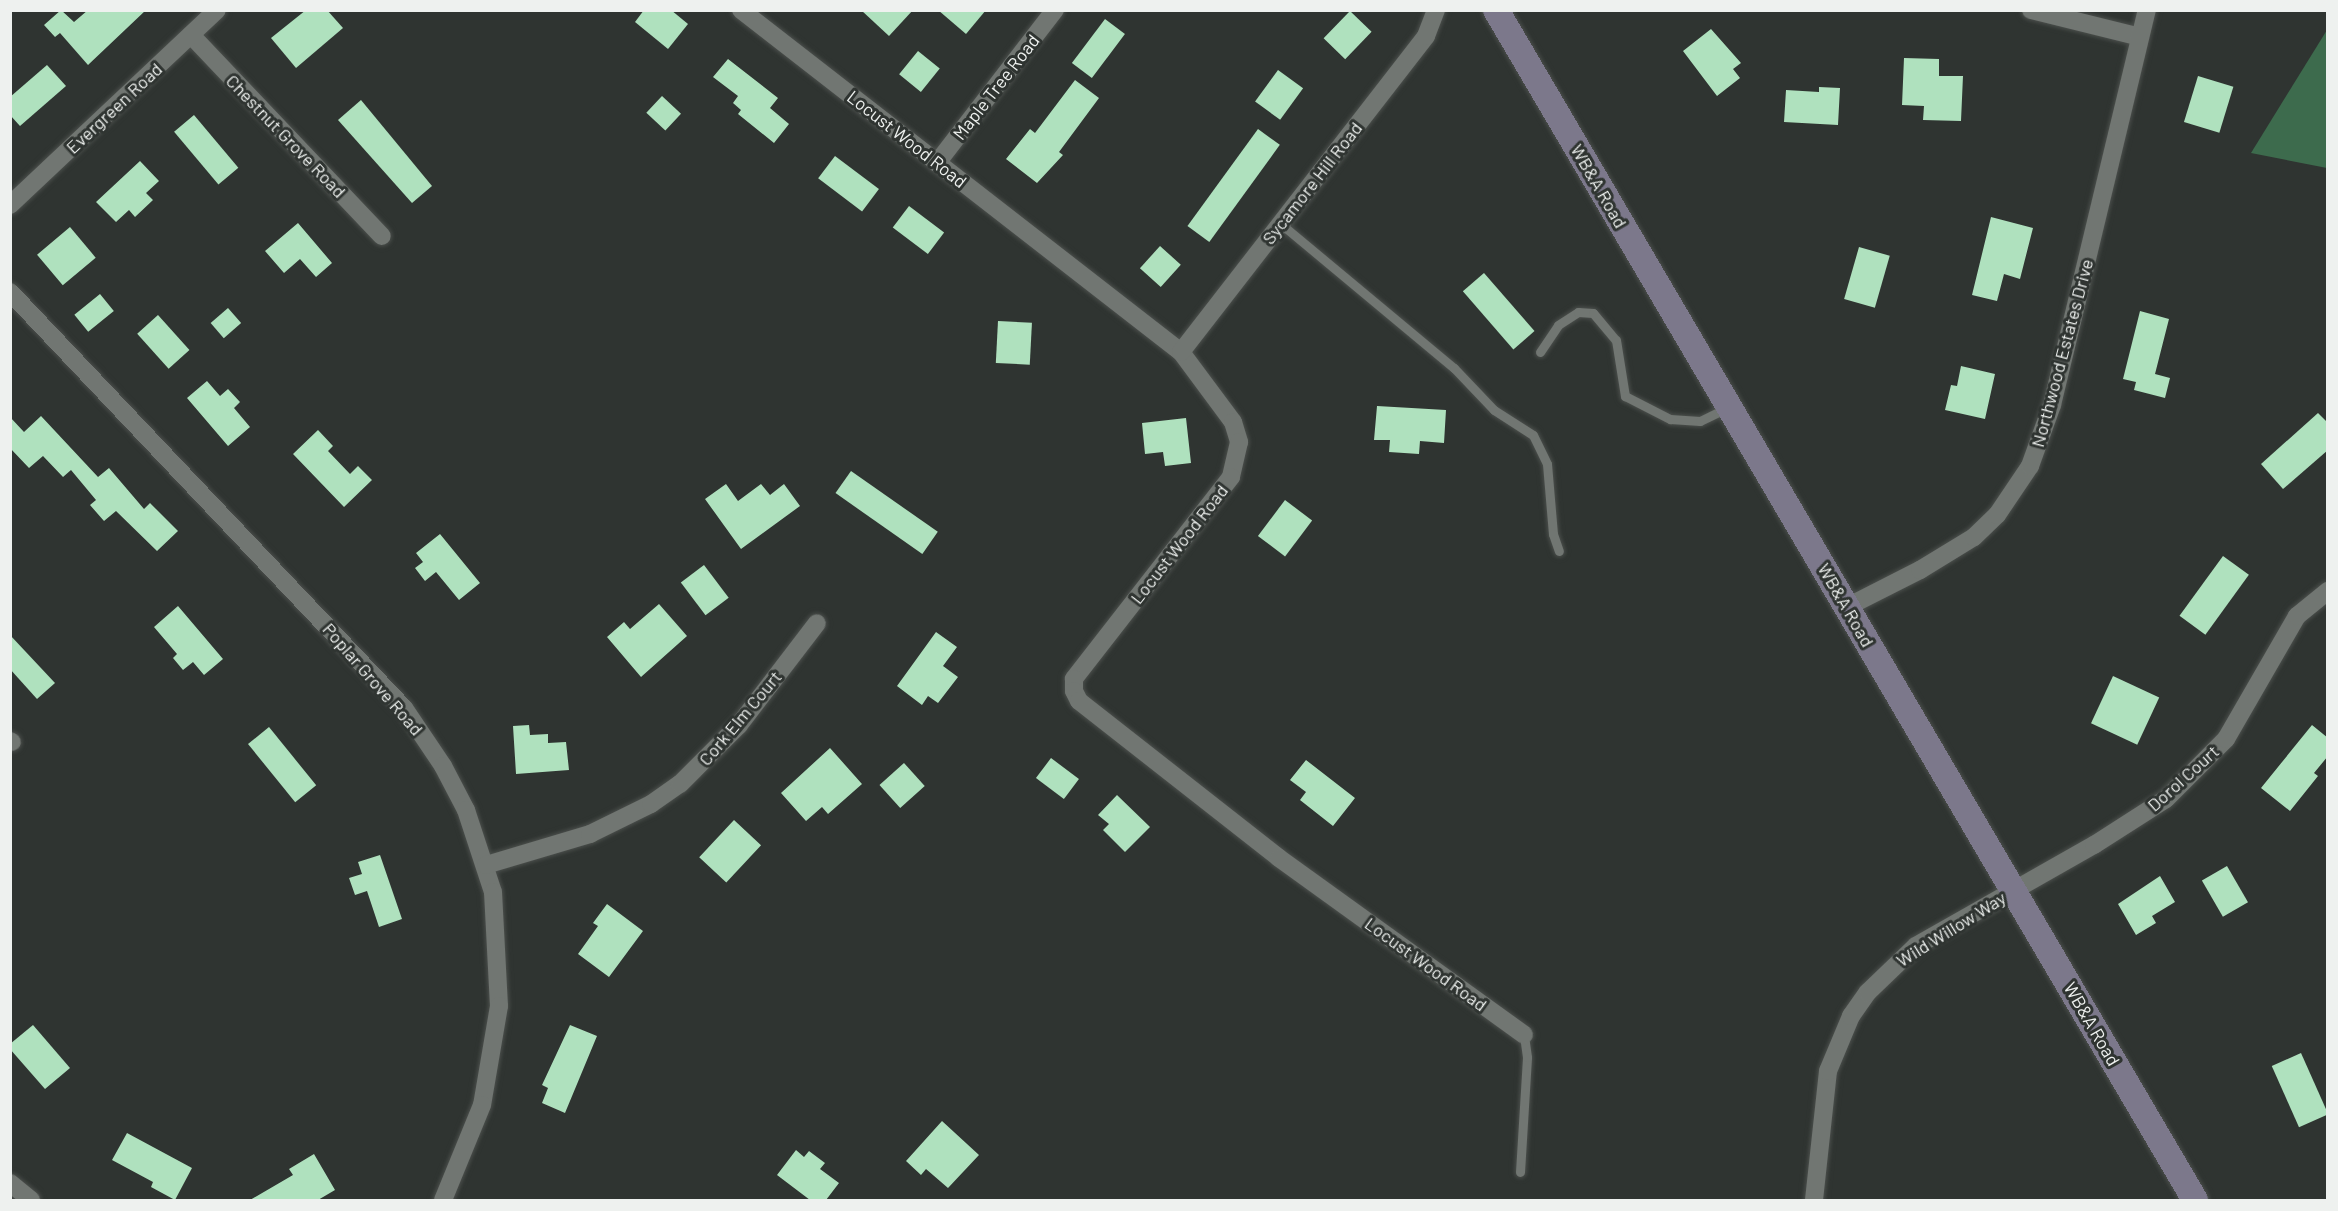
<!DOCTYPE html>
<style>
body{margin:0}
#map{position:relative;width:2338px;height:1211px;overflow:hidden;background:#2f3431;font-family:Barlow,sans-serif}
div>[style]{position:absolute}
.forest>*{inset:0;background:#3d6b4d}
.building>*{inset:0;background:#afe1be;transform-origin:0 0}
.roads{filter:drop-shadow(0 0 2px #4b4f4c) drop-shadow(0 0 2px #4b4f4c)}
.lane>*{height:9px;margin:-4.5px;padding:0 4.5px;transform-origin:4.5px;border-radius:4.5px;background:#717672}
.street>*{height:18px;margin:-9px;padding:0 9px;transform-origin:9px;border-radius:9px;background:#717672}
.secondary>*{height:26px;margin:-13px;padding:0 13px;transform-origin:13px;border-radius:13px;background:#7c788b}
span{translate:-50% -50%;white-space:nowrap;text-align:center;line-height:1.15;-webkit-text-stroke:6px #2f3431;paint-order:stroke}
.street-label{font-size:18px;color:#eef1ef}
.frame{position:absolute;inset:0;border:12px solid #eef1ef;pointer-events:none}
</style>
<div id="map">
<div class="forest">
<div style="clip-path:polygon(2327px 30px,2327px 168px,2251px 153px)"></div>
</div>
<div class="building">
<div style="clip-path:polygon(61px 10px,74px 22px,88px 10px,146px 10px,88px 65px,60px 33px,55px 37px,44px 25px)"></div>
<div style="clip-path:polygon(306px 10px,327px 10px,343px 28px,296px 68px,271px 38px)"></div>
<div style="clip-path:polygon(644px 10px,671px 10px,688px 24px,668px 49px,635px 22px)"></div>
<div style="clip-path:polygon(861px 10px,913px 10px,889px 36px)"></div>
<div style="clip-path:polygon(938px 10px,986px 10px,966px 34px)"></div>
<div style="left:1350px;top:11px;width:30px;height:38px;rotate:44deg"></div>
<div style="left:1105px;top:19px;width:25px;height:55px;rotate:37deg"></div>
<div style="clip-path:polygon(1711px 29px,1741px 63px,1733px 69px,1740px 78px,1717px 96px,1683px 51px)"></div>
<div style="left:918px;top:51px;width:28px;height:30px;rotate:39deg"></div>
<div style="clip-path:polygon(1904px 58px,1939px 59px,1939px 76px,1963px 76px,1961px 121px,1923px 120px,1924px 106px,1902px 105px)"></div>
<div style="clip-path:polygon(728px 59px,778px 98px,770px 108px,789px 124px,774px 143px,738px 114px,741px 110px,733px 103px,738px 96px,713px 77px)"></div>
<div style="clip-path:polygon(47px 65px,66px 86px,20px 126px,10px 115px,10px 97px)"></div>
<div style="left:1278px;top:70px;width:31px;height:39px;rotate:36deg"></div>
<div style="left:2198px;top:76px;width:37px;height:48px;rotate:17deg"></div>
<div style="clip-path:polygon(1075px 80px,1099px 98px,1059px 152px,1063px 155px,1037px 183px,1006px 159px,1030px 129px,1035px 133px)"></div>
<div style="clip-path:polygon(1819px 87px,1840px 88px,1838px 125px,1784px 122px,1786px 90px,1819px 92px)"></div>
<div style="left:662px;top:96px;width:26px;height:23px;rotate:43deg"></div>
<div style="clip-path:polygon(361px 100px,432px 186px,412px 203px,338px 120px)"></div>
<div style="left:194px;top:115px;width:69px;height:26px;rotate:50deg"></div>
<div style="left:1258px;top:129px;width:27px;height:120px;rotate:36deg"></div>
<div style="left:835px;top:156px;width:55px;height:28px;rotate:37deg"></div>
<div style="clip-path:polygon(140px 161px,159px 181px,146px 193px,153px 200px,135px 217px,129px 210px,116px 222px,96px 202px)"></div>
<div style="left:909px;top:206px;width:44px;height:27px;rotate:37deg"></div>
<div style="clip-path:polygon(1991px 217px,2033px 228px,2020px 279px,2004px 274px,1997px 301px,1972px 295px)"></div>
<div style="clip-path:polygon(298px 223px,332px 263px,316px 277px,300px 259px,284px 273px,265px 251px)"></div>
<div style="left:70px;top:227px;width:40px;height:43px;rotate:50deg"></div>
<div style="left:1160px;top:246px;width:28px;height:30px;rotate:42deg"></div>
<div style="left:1859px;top:247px;width:32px;height:54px;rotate:16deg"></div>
<div style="left:1484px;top:273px;width:77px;height:28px;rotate:49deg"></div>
<div style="left:100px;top:294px;width:22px;height:33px;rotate:51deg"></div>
<div style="left:228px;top:308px;width:20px;height:23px;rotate:49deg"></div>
<div style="clip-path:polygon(2140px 311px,2169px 319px,2155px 374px,2170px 378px,2165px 398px,2134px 390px,2136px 382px,2123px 379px)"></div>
<div style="left:158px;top:315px;width:47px;height:28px;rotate:48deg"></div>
<div style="left:998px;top:321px;width:34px;height:42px;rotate:3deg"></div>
<div style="clip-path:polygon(1961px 366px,1995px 374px,1985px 419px,1945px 410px,1951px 385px,1957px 386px)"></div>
<div style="clip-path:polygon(207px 381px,220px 396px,228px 389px,240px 402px,234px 408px,250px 427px,228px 446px,187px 398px)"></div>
<div style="clip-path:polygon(1377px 406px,1446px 410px,1444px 443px,1420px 441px,1419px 454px,1389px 452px,1390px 440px,1374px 440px)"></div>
<div style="clip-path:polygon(2318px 413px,2328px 423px,2328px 450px,2283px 489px,2261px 464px)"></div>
<div style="clip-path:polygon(41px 416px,98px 477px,109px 468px,144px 509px,150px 503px,178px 531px,157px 551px,116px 511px,104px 521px,90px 505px,96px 500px,71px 470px,63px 477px,43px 456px,29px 468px,10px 448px,10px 417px,24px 432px)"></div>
<div style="clip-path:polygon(1186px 418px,1191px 463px,1165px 466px,1163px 452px,1145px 454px,1142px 423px)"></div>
<div style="clip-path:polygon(318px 430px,333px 446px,328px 451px,350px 474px,358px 466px,372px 480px,344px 507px,293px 454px)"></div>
<div style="left:851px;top:471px;width:106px;height:27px;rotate:35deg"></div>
<div style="clip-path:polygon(726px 484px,738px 501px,761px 484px,770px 495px,784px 484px,800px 506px,741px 549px,705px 499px)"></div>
<div style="left:1285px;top:500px;width:34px;height:45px;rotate:37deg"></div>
<div style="clip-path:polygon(440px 534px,480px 583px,459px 600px,436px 572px,425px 581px,415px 568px,423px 562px,416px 553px)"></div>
<div style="left:2223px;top:556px;width:32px;height:74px;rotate:36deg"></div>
<div style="left:704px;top:565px;width:41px;height:29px;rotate:53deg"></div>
<div style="clip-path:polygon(659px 604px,687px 636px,641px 677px,607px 637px,624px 622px,630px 629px)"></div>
<div style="clip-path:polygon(178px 606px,223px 659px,204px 675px,193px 662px,183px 670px,173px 658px,177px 654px,154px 627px)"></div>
<div style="clip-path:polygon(936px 632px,957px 647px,943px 666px,958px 677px,938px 703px,928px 696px,922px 705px,897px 686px)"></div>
<div style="clip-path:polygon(10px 635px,55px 683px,37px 699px,10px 669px)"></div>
<div style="left:2113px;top:676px;width:51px;height:52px;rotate:25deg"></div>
<div style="clip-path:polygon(529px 725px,530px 735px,548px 734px,548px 743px,566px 742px,569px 770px,516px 774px,513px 726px)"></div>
<div style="clip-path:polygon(2312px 725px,2328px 738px,2328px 756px,2314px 773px,2318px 776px,2290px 811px,2261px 788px)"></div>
<div style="left:269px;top:727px;width:75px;height:27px;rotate:51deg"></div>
<div style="clip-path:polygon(830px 748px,862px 784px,828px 814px,822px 807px,806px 821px,781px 793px)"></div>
<div style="left:1051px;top:758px;width:35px;height:25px;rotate:37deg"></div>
<div style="clip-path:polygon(1306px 760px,1355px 798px,1333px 826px,1300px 800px,1306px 792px,1290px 780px)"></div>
<div style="left:904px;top:763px;width:31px;height:33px;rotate:48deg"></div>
<div style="clip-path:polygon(1117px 795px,1150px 827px,1125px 852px,1103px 830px,1109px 824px,1098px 815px)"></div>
<div style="left:734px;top:820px;width:37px;height:51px;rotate:43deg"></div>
<div style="clip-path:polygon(380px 855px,402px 919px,379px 927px,367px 891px,355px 895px,349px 878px,362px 874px,358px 862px)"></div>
<div style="left:2227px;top:866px;width:42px;height:29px;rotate:60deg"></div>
<div style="clip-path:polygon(2160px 876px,2175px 902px,2152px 916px,2156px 923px,2136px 935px,2118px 904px)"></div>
<div style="clip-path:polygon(607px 904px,643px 931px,609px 977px,578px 954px,598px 926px,593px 923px)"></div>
<div style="clip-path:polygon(33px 1025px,70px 1068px,45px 1089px,10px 1049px,10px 1044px)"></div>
<div style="clip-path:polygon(570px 1025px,597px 1036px,565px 1113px,542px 1103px,548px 1088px,542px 1085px)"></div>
<div style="left:2301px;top:1053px;width:67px;height:32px;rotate:66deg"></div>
<div style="clip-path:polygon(942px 1121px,979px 1155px,948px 1188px,926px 1169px,921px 1175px,906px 1161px)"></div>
<div style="clip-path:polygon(127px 1133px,192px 1168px,175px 1200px,151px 1187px,153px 1182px,112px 1160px)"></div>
<div style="clip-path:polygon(796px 1150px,804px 1157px,809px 1151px,825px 1163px,820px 1169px,839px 1183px,826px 1200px,810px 1200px,777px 1175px)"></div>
<div style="clip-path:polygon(314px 1154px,335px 1190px,318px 1200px,250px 1200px,293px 1175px,289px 1169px)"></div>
</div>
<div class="roads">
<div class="lane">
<div style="left:1281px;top:224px;width:225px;rotate:39.8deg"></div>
<div style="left:1454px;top:368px;width:58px;rotate:46.4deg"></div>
<div style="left:1494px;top:410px;width:46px;rotate:32.7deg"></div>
<div style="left:1533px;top:435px;width:32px;rotate:64deg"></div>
<div style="left:1547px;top:464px;width:70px;rotate:85.1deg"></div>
<div style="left:1553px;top:534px;width:18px;rotate:71deg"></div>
<div style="left:1540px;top:352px;width:32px;rotate:-56deg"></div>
<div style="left:1558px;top:325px;width:24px;rotate:-33deg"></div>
<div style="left:1578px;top:312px;width:15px;rotate:4deg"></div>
<div style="left:1593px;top:313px;width:35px;rotate:50deg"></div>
<div style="left:1616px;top:340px;width:57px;rotate:80.9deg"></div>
<div style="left:1625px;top:396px;width:51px;rotate:27.1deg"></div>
<div style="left:1670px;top:419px;width:30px;rotate:4deg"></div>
<div style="left:1700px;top:421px;width:30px;rotate:-26deg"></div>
<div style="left:1520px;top:1172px;width:115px;rotate:-86.5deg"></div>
<div style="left:1527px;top:1057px;width:22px;rotate:-98deg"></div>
</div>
<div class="street">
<div style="left:741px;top:10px;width:557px;rotate:37.86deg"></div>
<div style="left:1181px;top:352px;width:87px;rotate:53.4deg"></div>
<div style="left:1233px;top:422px;width:21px;rotate:73deg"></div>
<div style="left:1239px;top:442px;width:36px;rotate:103deg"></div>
<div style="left:1231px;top:477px;width:256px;rotate:127.9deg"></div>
<div style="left:1074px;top:679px;width:12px;rotate:90deg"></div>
<div style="left:1074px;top:691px;width:11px;rotate:63deg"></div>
<div style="left:1079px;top:701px;width:254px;rotate:38.1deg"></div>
<div style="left:1279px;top:858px;width:302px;rotate:35.8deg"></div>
<div style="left:2031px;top:10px;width:112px;rotate:13.9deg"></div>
<div style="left:191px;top:35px;width:277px;rotate:46.5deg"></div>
<div style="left:937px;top:163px;width:193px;rotate:-52.4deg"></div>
<div style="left:10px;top:205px;width:284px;rotate:-43.3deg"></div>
<div style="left:10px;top:292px;width:573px;rotate:46.56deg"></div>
<div style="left:404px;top:708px;width:70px;rotate:56.1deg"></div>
<div style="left:443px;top:766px;width:50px;rotate:62.4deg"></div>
<div style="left:466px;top:810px;width:86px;rotate:71.8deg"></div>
<div style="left:493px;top:892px;width:114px;rotate:87deg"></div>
<div style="left:499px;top:1006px;width:100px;rotate:99.7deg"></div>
<div style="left:482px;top:1105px;width:103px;rotate:112.3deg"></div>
<div style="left:1181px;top:352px;width:400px;rotate:-52.2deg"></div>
<div style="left:1426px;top:36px;width:28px;rotate:-69deg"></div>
<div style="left:1847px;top:607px;width:82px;rotate:-26.9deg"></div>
<div style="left:1920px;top:570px;width:63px;rotate:-31.4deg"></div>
<div style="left:1974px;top:537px;width:32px;rotate:-44deg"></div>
<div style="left:1997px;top:515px;width:59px;rotate:-56deg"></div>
<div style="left:2030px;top:466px;width:65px;rotate:-70.2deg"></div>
<div style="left:2052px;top:405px;width:406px;rotate:-76.5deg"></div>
<div style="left:10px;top:741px;width:2px;rotate:27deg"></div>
<div style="left:486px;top:865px;width:109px;rotate:-16.6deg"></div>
<div style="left:590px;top:834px;width:68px;rotate:-26.2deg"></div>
<div style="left:651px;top:804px;width:35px;rotate:-35deg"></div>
<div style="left:680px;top:784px;width:83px;rotate:-45deg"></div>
<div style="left:739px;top:725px;width:128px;rotate:-52.6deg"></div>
<div style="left:10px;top:1183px;width:27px;rotate:39deg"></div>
<div style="left:1814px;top:1200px;width:130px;rotate:-83.8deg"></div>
<div style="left:1828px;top:1071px;width:60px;rotate:-67.3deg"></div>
<div style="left:1851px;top:1016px;width:29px;rotate:-55deg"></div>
<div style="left:1868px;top:992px;width:66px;rotate:-43.8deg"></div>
<div style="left:1916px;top:946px;width:205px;rotate:-29.6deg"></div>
<div style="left:2094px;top:845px;width:85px;rotate:-32.6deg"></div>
<div style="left:2166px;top:799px;width:85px;rotate:-45deg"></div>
<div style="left:2226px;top:739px;width:142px;rotate:-60deg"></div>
<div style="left:2297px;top:616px;width:40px;rotate:-39deg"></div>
</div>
<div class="secondary">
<div style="left:1496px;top:10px;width:1380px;rotate:59.57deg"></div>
</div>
</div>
<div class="street-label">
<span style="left:996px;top:87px;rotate:-52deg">Maple Tree Road</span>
<span style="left:114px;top:108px;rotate:-43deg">Evergreen Road</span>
<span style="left:286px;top:136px;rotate:46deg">Chestnut Grove Road</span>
<span style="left:907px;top:139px;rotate:38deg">Locust Wood Road</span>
<span style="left:1312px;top:183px;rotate:-52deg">Sycamore Hill Road</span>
<span style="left:1599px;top:186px;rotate:60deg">WB&amp;A Road</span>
<span style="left:2062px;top:353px;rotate:-75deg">Northwood Estates Drive</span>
<span style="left:1179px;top:544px;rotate:-52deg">Locust Wood Road</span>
<span style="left:1846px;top:605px;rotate:60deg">WB&amp;A Road</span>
<span style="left:373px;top:679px;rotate:49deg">Poplar Grove Road</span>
<span style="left:740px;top:718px;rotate:-50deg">Cork Elm Court</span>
<span style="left:2183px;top:778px;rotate:-42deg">Dorol Court</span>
<span style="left:1951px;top:929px;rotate:-32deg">Wild Willow Way</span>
<span style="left:1426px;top:964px;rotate:36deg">Locust Wood Road</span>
<span style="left:2092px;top:1024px;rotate:60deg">WB&amp;A Road</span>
</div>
<div class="frame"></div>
</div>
